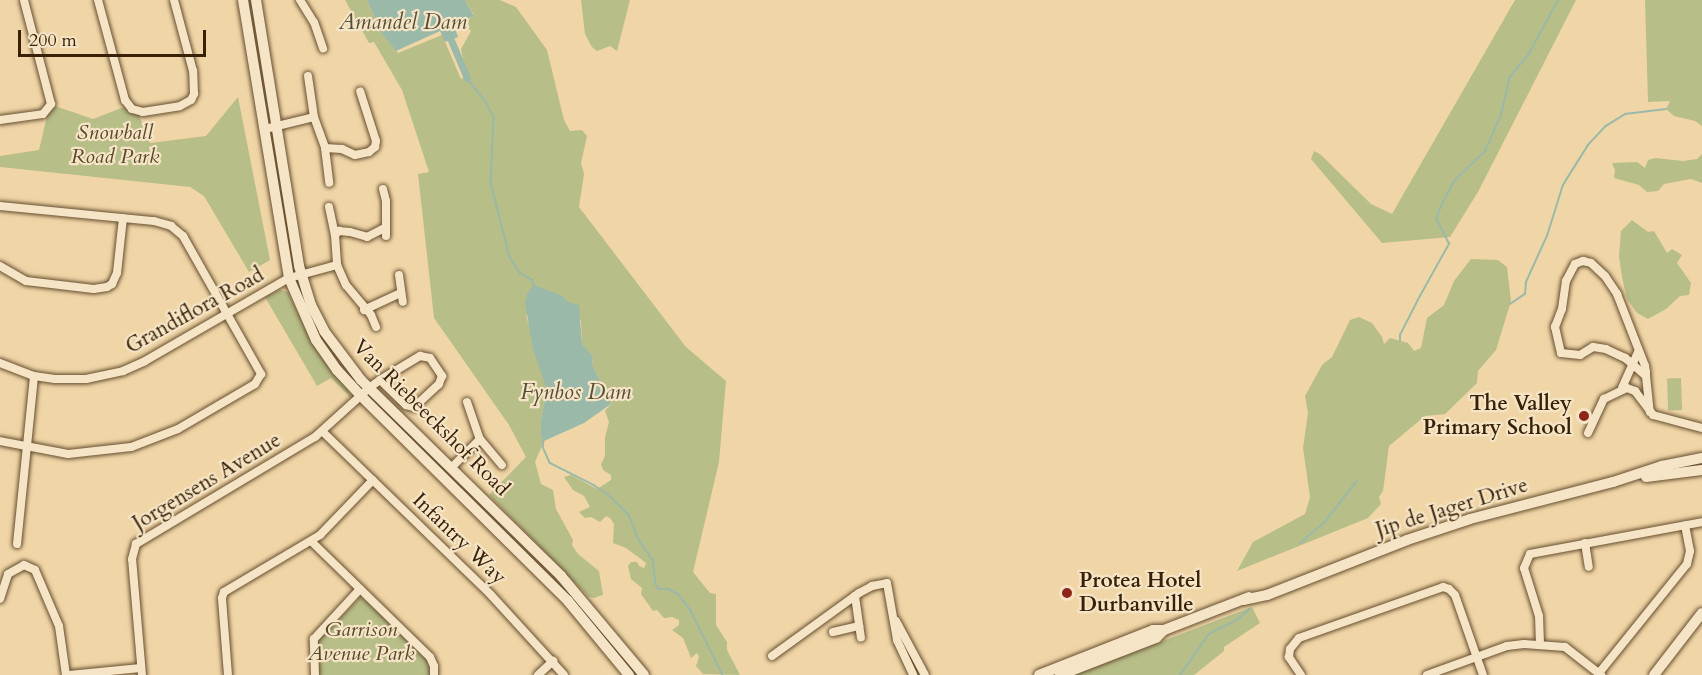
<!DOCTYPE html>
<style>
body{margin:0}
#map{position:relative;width:1702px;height:675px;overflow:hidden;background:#f0d6a7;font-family:Cardo,serif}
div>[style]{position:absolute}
.green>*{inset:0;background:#b8be88;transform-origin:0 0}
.water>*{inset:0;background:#9ab9a8}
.stream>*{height:1.5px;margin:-0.75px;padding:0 0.75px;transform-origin:0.75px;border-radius:0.75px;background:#9ab9a8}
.canal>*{height:7px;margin:-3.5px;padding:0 3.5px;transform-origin:3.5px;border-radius:3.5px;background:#9ab9a8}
.roads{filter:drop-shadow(0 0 2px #664e2f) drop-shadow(0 0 2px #664e2f)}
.street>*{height:8px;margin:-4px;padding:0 4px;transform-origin:4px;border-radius:4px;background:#f5e4c6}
.secondary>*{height:10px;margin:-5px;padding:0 5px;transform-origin:5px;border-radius:5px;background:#f5e4c6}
.dots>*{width:16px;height:16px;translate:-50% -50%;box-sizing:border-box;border:3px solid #f5e4c6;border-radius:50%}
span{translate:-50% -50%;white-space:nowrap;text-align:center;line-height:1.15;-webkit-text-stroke:4.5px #f5e4c6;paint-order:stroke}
.park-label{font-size:21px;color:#584827;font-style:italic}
.street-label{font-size:21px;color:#382107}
.poi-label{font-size:21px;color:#382107;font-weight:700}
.right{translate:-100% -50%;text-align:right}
.left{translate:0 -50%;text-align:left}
.water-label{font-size:22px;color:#554f37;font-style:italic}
.scale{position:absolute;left:18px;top:30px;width:188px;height:27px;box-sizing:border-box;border:3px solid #382107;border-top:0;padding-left:8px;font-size:18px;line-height:21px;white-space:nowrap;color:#382107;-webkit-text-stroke:4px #f5e4c6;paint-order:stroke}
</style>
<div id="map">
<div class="green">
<div style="clip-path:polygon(345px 0,367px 0,381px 32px,398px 53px,442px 35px,461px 79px,465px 77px,466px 73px,461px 49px,471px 31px,468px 28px,469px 19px,474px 15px,465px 0,500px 0,516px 7px,547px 50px,564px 120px,570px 131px,582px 130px,587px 136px,581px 163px,584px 174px,579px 207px,686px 347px,726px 381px,719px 462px,693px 572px,710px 593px,716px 594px,716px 625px,727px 642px,727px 650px,740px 675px,703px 674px,696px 666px,699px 657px,697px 653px,691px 658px,683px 638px,672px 630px,679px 625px,679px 620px,672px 617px,664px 618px,657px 610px,653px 611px,641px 594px,642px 588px,631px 579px,628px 566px,631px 562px,637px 562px,639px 566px,644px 568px,646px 563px,626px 548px,613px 543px,614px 524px,610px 518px,606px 516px,600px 522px,591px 517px,585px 518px,579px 512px,590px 507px,584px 496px,573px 490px,564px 477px,571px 475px,597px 489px,611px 480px,611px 475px,603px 470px,601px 464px,605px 456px,605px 437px,609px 422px,605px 411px,611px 404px,592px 364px,593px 356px,582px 344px,581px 320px,561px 295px,526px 315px,547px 390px,541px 419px,541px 436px,544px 441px,535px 462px,541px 484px,553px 490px,556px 509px,573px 540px,572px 545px,578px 554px,599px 571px,603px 595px,594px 598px,589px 597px,489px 495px,526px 457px,509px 425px,434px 318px,418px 174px,429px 172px,402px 90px,374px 42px,369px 43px)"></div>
<div style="clip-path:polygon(581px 0,630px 0,617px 51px,610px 46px,597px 51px,592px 47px,585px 34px)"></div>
<div style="clip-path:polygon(1515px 0,1576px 0,1478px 192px,1450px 237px,1382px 243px,1311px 159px,1314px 151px,1320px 154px,1371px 204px,1392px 214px)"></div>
<div style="clip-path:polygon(1645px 0,1702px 0,1702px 126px,1695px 121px,1674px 116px,1666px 109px,1670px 101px,1648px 102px)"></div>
<div style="clip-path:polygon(238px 97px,270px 260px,249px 272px,204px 196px,190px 187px,0 167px,0 156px,39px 150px,47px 116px,55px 106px,93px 119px,124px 107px,139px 115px,150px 143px,206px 136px)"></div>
<div style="clip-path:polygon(1702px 154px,1702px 183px,1691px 179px,1664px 184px,1658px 191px,1647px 192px,1639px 185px,1614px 178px,1615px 170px,1612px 163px,1637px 162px,1645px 168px,1648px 160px,1655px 158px,1683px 161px,1697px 159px)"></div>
<div style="clip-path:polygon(1632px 220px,1648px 232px,1654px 231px,1667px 253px,1672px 249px,1682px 255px,1677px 263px,1691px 283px,1689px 295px,1680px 296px,1666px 309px,1648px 319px,1637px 313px,1627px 299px,1622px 277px,1619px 256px,1621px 231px)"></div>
<div style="clip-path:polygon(1471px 259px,1498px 260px,1507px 267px,1511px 301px,1496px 350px,1478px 371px,1477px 383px,1445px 414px,1425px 416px,1389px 446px,1383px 491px,1379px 497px,1381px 504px,1368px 518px,1237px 571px,1253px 542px,1305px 514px,1310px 497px,1303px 448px,1308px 413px,1305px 396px,1322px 365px,1332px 357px,1350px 320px,1359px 317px,1372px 323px,1382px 337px,1384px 344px,1390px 338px,1408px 343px,1414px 351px,1421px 348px,1427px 318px,1444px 305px,1454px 281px)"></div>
<div style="clip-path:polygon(280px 290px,288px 292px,312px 343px,349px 391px,351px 398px,331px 378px,317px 386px,265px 297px)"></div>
<div style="left:1681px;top:378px;width:32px;height:14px;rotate:88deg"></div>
<div style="clip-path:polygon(360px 598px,366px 600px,427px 659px,431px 675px,319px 675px,317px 642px)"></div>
<div style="clip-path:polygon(1252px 607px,1260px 623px,1224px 647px,1224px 651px,1194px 675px,1074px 675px)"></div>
</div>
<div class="water">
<div style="clip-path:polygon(367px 0,465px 0,474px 16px,454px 25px,458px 37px,445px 42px,440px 31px,396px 51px,381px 32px)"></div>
<div style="clip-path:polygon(534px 285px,561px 295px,568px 302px,579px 305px,582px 344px,593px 356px,592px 364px,611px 404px,584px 423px,544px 441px,541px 437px,541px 419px,547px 390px,533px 349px,525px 303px,527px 294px)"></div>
</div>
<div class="stream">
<div style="left:467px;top:78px;width:28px;rotate:51deg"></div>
<div style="left:485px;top:100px;width:20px;rotate:63deg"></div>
<div style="left:494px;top:118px;width:65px;rotate:92.6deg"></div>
<div style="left:491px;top:183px;width:76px;rotate:75.6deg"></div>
<div style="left:510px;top:257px;width:19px;rotate:58deg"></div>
<div style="left:520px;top:273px;width:14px;rotate:30deg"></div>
<div style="left:532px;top:280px;width:5px;rotate:68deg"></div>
<div style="left:1510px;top:304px;width:18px;rotate:-34deg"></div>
<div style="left:1525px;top:294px;width:12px;rotate:-85deg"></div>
<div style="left:1526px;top:282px;width:51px;rotate:-65.5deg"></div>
<div style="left:1547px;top:236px;width:53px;rotate:-72.6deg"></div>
<div style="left:1563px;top:185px;width:47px;rotate:-58deg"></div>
<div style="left:1588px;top:145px;width:26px;rotate:-47deg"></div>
<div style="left:1606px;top:126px;width:22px;rotate:-32deg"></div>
<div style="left:1625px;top:114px;width:41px;rotate:-7deg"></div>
<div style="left:1400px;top:341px;width:6px;rotate:-90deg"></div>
<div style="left:1400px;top:335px;width:44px;rotate:-62.9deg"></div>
<div style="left:1420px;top:296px;width:60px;rotate:-60.9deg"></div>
<div style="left:1449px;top:244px;width:28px;rotate:-117deg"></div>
<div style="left:1436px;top:219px;width:14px;rotate:-69deg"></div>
<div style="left:1441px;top:206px;width:30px;rotate:-62deg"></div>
<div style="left:1455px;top:180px;width:42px;rotate:-44deg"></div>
<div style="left:1485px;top:151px;width:39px;rotate:-66deg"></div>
<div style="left:1501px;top:115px;width:39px;rotate:-77deg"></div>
<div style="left:1510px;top:77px;width:32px;rotate:-51deg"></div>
<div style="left:1530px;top:52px;width:59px;rotate:-61.7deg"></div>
<div style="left:544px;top:441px;width:6px;rotate:99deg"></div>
<div style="left:543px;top:447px;width:17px;rotate:66deg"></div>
<div style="left:550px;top:463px;width:49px;rotate:26.6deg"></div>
<div style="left:594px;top:485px;width:21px;rotate:35deg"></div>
<div style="left:611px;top:497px;width:25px;rotate:45deg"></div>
<div style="left:629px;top:515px;width:27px;rotate:68deg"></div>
<div style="left:639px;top:540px;width:24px;rotate:55deg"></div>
<div style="left:653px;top:560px;width:24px;rotate:83deg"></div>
<div style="left:656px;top:584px;width:6px;rotate:59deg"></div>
<div style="left:659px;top:589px;width:10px"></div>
<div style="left:669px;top:589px;width:12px;rotate:31deg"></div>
<div style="left:679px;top:595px;width:18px;rotate:52deg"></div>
<div style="left:690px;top:609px;width:74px;rotate:63.4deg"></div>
<div style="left:1300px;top:543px;width:33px;rotate:-40deg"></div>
<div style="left:1325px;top:522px;width:51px;rotate:-52.2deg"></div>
<div style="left:1180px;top:675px;width:50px;rotate:-54.7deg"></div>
<div style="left:1209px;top:634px;width:34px;rotate:-27deg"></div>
<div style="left:1239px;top:619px;width:14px;rotate:-45deg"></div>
</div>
<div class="canal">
<div style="left:451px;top:40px;width:41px;rotate:67.2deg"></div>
</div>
<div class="roads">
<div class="street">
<div style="left:98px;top:0;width:104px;rotate:74.9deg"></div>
<div style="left:125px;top:100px;width:11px;rotate:52deg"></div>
<div style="left:132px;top:109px;width:11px;rotate:15deg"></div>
<div style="left:143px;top:112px;width:37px;rotate:-9deg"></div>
<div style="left:180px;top:106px;width:13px;rotate:-29deg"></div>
<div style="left:191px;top:100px;width:7px;rotate:-63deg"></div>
<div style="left:194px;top:94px;width:23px;rotate:-92deg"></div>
<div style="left:193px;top:71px;width:73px;rotate:-105deg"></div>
<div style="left:300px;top:0;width:26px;rotate:58deg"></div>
<div style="left:314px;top:22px;width:28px;rotate:71deg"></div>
<div style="left:308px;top:76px;width:41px;rotate:81.7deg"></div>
<div style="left:314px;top:117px;width:33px;rotate:70deg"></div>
<div style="left:325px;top:148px;width:35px;rotate:83deg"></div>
<div style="left:0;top:120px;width:43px;rotate:-7.9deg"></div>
<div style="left:43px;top:114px;width:13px;rotate:-51deg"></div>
<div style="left:51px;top:104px;width:107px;rotate:-104.6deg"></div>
<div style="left:265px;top:129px;width:50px;rotate:-13.8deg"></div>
<div style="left:325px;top:148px;width:17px;rotate:3deg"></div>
<div style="left:342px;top:149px;width:14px;rotate:25deg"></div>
<div style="left:355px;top:155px;width:14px;rotate:-12deg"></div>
<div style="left:369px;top:152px;width:8px;rotate:-40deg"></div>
<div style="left:375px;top:147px;width:6px;rotate:-81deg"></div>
<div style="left:376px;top:141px;width:52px;rotate:-107.7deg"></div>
<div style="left:383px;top:189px;width:12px;rotate:76deg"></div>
<div style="left:386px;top:201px;width:35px;rotate:90deg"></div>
<div style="left:0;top:206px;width:155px;rotate:5.6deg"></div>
<div style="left:154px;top:221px;width:18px;rotate:16deg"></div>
<div style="left:171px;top:226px;width:16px;rotate:40deg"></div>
<div style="left:183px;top:236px;width:159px;rotate:60.5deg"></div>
<div style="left:261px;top:374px;width:12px;rotate:121deg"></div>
<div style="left:255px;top:384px;width:89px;rotate:149.7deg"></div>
<div style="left:178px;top:429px;width:50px;rotate:159deg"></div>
<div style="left:131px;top:447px;width:63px;rotate:173.7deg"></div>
<div style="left:68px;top:454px;width:69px;rotate:-169.2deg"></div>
<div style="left:329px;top:207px;width:29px;rotate:78deg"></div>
<div style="left:335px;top:235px;width:30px;rotate:86deg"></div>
<div style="left:335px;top:235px;width:6px;rotate:-45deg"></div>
<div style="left:339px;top:231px;width:11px;rotate:5deg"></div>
<div style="left:350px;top:232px;width:18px;rotate:16deg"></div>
<div style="left:367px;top:237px;width:20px;rotate:-27deg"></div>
<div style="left:0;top:266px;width:30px;rotate:30deg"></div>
<div style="left:26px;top:281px;width:68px;rotate:6.7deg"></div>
<div style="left:94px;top:289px;width:13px;rotate:-9deg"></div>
<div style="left:107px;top:287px;width:6px;rotate:-31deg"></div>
<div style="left:112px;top:284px;width:12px;rotate:-66deg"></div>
<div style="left:117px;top:273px;width:55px;rotate:-83.8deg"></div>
<div style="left:399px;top:275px;width:27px;rotate:82deg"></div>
<div style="left:364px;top:310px;width:40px;rotate:-25deg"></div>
<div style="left:0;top:363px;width:36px;rotate:21deg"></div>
<div style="left:34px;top:376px;width:21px;rotate:8deg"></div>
<div style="left:55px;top:379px;width:31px"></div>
<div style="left:86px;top:379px;width:38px;rotate:-12deg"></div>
<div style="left:123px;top:371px;width:24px;rotate:-24deg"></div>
<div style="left:145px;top:361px;width:166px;rotate:-30deg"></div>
<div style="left:289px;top:278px;width:50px;rotate:-15.2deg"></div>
<div style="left:337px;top:265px;width:22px;rotate:66deg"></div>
<div style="left:346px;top:285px;width:39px;rotate:50deg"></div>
<div style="left:371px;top:315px;width:13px;rotate:67deg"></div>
<div style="left:1646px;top:376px;width:28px;rotate:-139deg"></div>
<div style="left:1625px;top:358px;width:21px;rotate:-155deg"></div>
<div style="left:1606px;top:349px;width:13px;rotate:-171deg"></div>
<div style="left:1593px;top:347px;width:15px;rotate:148deg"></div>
<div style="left:1580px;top:355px;width:19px;rotate:-174deg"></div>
<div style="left:1561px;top:353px;width:27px;rotate:-103deg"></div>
<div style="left:1555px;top:327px;width:19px;rotate:-69deg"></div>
<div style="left:1562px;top:309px;width:28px;rotate:-82deg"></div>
<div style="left:1566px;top:281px;width:19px;rotate:-62deg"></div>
<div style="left:1575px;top:264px;width:9px;rotate:-21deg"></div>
<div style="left:1583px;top:261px;width:8px;rotate:14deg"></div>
<div style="left:1591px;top:263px;width:19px;rotate:43deg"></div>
<div style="left:1605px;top:276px;width:22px;rotate:56deg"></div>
<div style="left:1617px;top:294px;width:77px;rotate:68.7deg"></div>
<div style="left:1645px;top:366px;width:6px;rotate:81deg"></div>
<div style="left:1646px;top:372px;width:4px;rotate:90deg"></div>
<div style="left:1646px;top:376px;width:36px;rotate:84deg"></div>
<div style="left:1622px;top:388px;width:39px;rotate:-66deg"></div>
<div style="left:467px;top:402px;width:39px;rotate:71deg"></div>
<div style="left:323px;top:432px;width:234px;rotate:44.1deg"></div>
<div style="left:491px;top:595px;width:108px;rotate:47.6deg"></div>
<div style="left:1588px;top:433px;width:38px;rotate:-65deg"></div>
<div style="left:1604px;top:399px;width:25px;rotate:-26deg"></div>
<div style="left:1627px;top:388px;width:9px;rotate:21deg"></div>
<div style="left:1635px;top:391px;width:30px;rotate:53deg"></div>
<div style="left:1653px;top:415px;width:51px;rotate:14.9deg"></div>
<div style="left:451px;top:468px;width:41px;rotate:-45deg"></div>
<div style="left:480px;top:439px;width:34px;rotate:50deg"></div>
<div style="left:311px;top:541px;width:166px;rotate:44.3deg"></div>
<div style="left:430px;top:657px;width:10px;rotate:66deg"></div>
<div style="left:434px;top:666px;width:9px;rotate:90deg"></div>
<div style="left:1585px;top:543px;width:24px;rotate:81deg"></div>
<div style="left:17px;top:544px;width:169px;rotate:-84.2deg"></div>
<div style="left:855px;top:596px;width:42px;rotate:81.9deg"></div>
<div style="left:0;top:599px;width:26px;rotate:-72deg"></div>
<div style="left:8px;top:574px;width:18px;rotate:-29deg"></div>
<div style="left:24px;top:565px;width:12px;rotate:24deg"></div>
<div style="left:35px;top:570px;width:61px;rotate:66.8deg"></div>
<div style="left:59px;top:626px;width:49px;rotate:81.9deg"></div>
<div style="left:896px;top:621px;width:61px;rotate:61.8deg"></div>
<div style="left:833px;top:632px;width:27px;rotate:-13deg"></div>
<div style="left:1540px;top:644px;width:28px;rotate:-92deg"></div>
<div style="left:1539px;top:616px;width:50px;rotate:-107.4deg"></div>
<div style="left:1524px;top:568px;width:15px;rotate:-67deg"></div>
<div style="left:1530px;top:554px;width:175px;rotate:-10.5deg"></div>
<div style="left:772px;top:656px;width:107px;rotate:-35.9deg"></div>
<div style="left:859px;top:593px;width:15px;rotate:-28deg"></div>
<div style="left:872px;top:586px;width:15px;rotate:-11deg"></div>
<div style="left:887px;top:583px;width:58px;rotate:80deg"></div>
<div style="left:897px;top:640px;width:38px;rotate:65deg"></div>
<div style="left:1599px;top:673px;width:140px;rotate:-51.1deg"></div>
<div style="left:1687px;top:564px;width:13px;rotate:-77deg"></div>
<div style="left:1690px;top:551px;width:26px;rotate:-101deg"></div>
<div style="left:69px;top:675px;width:72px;rotate:-5.6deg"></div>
<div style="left:142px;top:675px;width:116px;rotate:-94.9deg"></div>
<div style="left:132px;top:559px;width:16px;rotate:-75deg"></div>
<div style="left:136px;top:544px;width:209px;rotate:-30.9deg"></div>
<div style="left:315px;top:437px;width:73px;rotate:-42.2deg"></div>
<div style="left:369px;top:388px;width:14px;rotate:-36deg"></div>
<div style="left:380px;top:380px;width:47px;rotate:-31deg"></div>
<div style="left:420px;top:356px;width:10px;rotate:11deg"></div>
<div style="left:430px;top:358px;width:22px;rotate:56deg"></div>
<div style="left:442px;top:376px;width:9px;rotate:111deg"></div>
<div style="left:439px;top:384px;width:34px;rotate:137deg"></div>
<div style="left:414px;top:407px;width:8px;rotate:-166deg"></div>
<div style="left:406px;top:405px;width:36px;rotate:-136deg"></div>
<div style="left:228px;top:675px;width:77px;rotate:-94.5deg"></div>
<div style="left:222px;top:598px;width:6px;rotate:-72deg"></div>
<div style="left:224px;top:592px;width:112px;rotate:-30.7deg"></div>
<div style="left:320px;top:535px;width:76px;rotate:-46.1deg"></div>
<div style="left:315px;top:675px;width:36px;rotate:-92deg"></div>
<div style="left:314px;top:639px;width:68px;rotate:-47.4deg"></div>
<div style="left:538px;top:675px;width:21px;rotate:-43deg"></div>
<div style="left:1301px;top:675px;width:22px;rotate:-124deg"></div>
<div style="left:1289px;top:657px;width:8px;rotate:-83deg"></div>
<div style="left:1290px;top:649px;width:14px;rotate:-51deg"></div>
<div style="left:1299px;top:638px;width:153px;rotate:-19.5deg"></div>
<div style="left:1443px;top:587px;width:6px;rotate:18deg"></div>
<div style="left:1449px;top:589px;width:8px;rotate:45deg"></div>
<div style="left:1455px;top:595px;width:85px;rotate:70.7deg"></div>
<div style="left:1427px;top:675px;width:85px;rotate:-19.9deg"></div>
<div style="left:1507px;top:646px;width:17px;rotate:-7deg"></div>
<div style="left:1524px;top:644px;width:41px;rotate:4.2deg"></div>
<div style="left:1565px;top:647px;width:46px;rotate:37.9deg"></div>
</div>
<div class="secondary">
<div style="left:243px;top:0;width:282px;rotate:80.6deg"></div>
<div style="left:289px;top:278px;width:68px;rotate:66.5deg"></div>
<div style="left:316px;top:340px;width:37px;rotate:55deg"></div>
<div style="left:337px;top:370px;width:35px;rotate:47deg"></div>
<div style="left:361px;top:396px;width:291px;rotate:44.7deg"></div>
<div style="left:568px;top:601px;width:96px;rotate:50.5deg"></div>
<div style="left:256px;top:0;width:269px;rotate:80.8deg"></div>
<div style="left:299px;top:266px;width:41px;rotate:72.9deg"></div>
<div style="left:311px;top:305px;width:29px;rotate:63deg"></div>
<div style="left:324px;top:331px;width:61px;rotate:52.9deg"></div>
<div style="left:361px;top:380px;width:280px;rotate:44.4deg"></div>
<div style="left:561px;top:576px;width:129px;rotate:50deg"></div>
<div style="left:1646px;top:477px;width:56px;rotate:-7.1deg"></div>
<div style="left:1243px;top:600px;width:25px;rotate:-12deg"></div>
<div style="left:1267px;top:595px;width:150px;rotate:-21.4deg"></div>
<div style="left:1407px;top:540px;width:66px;rotate:-18.4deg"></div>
<div style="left:1470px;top:519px;width:148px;rotate:-14.5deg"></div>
<div style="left:1613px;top:482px;width:52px;rotate:-18.1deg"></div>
<div style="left:1662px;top:466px;width:41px;rotate:-11.3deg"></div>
<div style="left:1039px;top:675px;width:123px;rotate:-21.5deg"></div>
<div style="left:1153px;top:630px;width:11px"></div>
<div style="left:1060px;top:675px;width:103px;rotate:-21.1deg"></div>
<div style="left:1156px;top:638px;width:11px;rotate:-45deg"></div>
<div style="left:1164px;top:630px;width:91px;rotate:-21.2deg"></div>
<div style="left:1654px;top:675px;width:78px;rotate:-52.3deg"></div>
</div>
</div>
<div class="dots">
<div style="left:1584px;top:416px;background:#8f2418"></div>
<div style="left:1067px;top:593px;background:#8f2418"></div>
</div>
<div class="park-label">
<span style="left:115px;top:145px">Snowball<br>Road Park</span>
<span style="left:361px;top:642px">Garrison<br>Avenue Park</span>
</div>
<div class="street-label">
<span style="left:195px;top:311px;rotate:-29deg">Grandiflora Road</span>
<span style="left:431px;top:418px;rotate:45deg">Van Riebeeckshof Road</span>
<span style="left:207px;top:482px;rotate:-31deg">Jorgensens Avenue</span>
<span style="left:1452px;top:508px;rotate:-17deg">Jip de Jager Drive</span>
<span style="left:459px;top:539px;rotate:44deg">Infantry Way</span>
</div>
<div class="poi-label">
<span class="right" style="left:1572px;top:416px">The Valley<br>Primary School</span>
<span class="left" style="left:1079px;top:593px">Protea Hotel<br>Durbanville</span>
</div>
<div class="water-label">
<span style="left:403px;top:23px">Amandel Dam</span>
<span style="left:576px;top:393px">Fynbos Dam</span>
</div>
<div class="scale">200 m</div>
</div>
